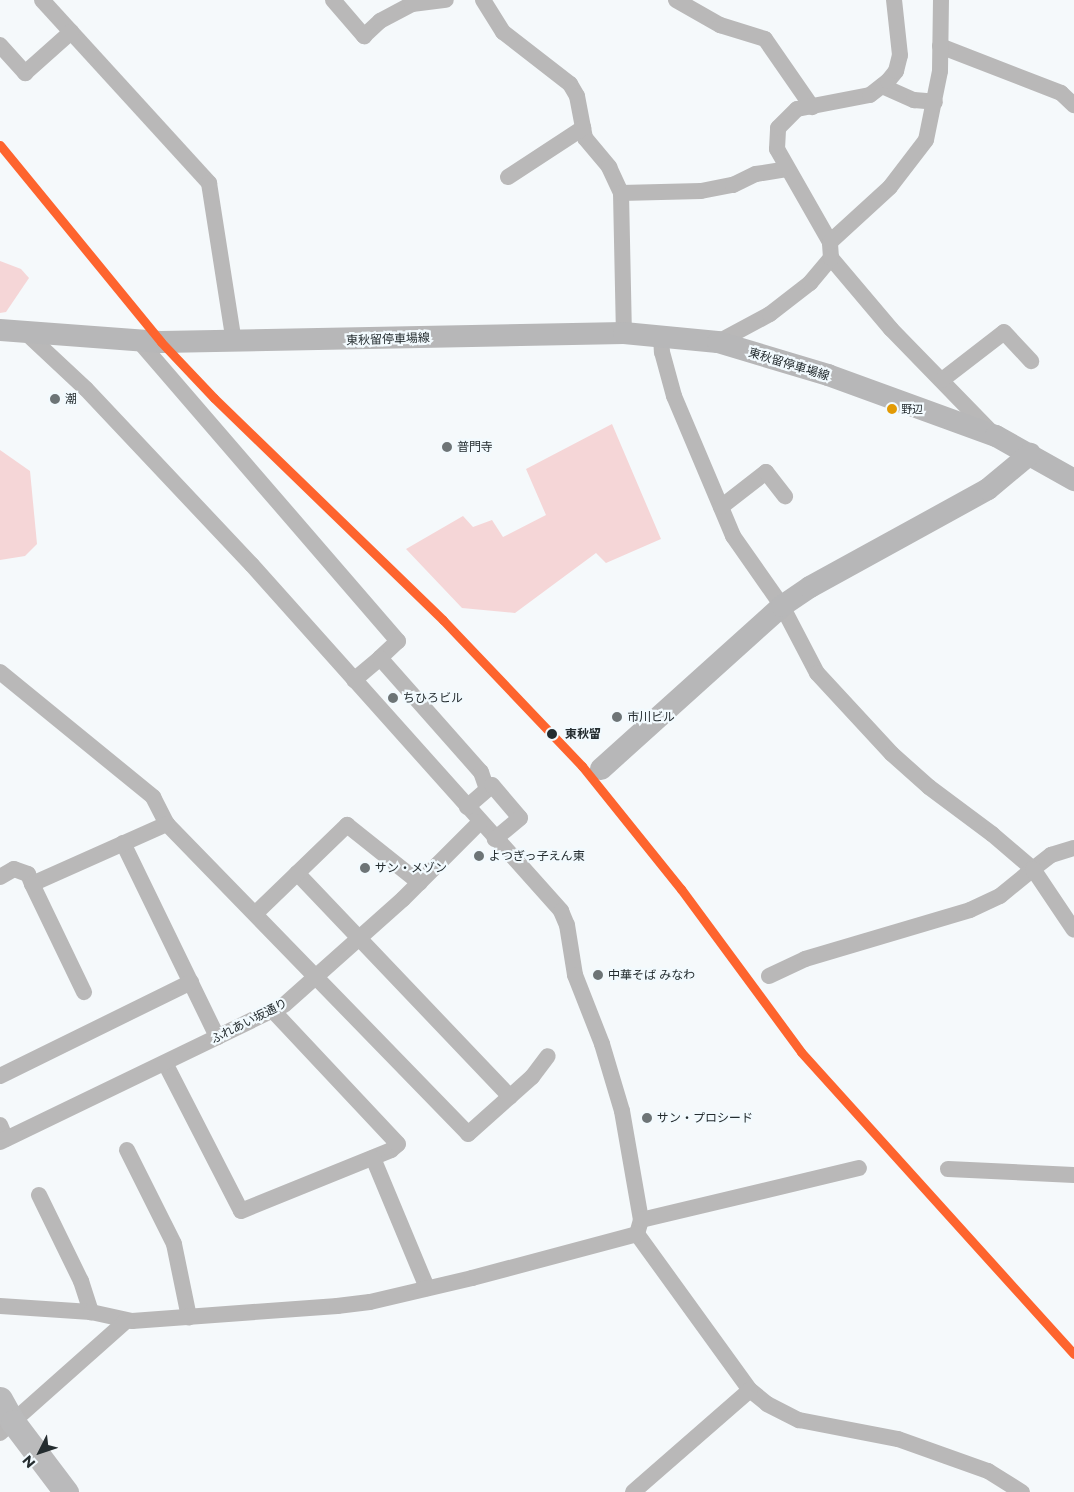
<!DOCTYPE html>
<meta charset="utf-8">
<style>
body{margin:0}
#map{position:relative;width:1074px;height:1492px;overflow:hidden;background:#f5f9fb;font-family:Montserrat,"Noto Sans JP",sans-serif}
div>[style]{position:absolute}
.green>*{inset:0;background:#f5d6d7}
.minor>*{height:16px;margin:-8px;padding:0 8px;transform-origin:8px;border-radius:8px;background:#b9b8b8}
.secondary>*{height:22px;margin:-11px;padding:0 11px;transform-origin:11px;border-radius:11px;background:#b7b7b8}
.primary>*{height:25px;margin:-12.5px;padding:0 12.5px;transform-origin:12.5px;border-radius:12.5px;background:#bababb}
.rail-1>*{height:9px;margin:-4.5px;padding:0 4.5px;transform-origin:4.5px;border-radius:4.5px;background:#fe642e}
.dots>*{width:14px;height:14px;translate:-50% -50%;box-sizing:border-box;border:2px solid #f2fafe;border-radius:50%}
span{translate:-50% -50%;white-space:nowrap;text-align:center;line-height:1.15;-webkit-text-stroke:4.5px #f2fafe;paint-order:stroke}
.bus-label{font-size:11px;color:#242c2f}
.left{translate:0 -50%;text-align:left}
.street-label{font-size:12px;color:#242c2f}
.poi-label{font-size:12px;color:#242c2f}
.stop-label{font-size:12px;color:#242c2f;font-weight:700}
.north{position:absolute;left:15px;top:1427px;width:50px;height:50px;-webkit-text-stroke:4px #f2fafe;paint-order:stroke;rotate:229deg;font-size:14px;font-weight:700;line-height:20px;text-align:center;color:#242c2f}
.north::after{content:'';display:block;margin:auto;width:18px;height:22px;background:#242c2f;clip-path:polygon(50% 0,100% 100%,50% 72%,0 100%)}
</style>
<div id="map">
<div class="green">
<div style="clip-path:polygon(0 261px,21px 269px,29px 278px,6px 312px,0 313px)"></div>
<div style="clip-path:polygon(612px 424px,661px 539px,606px 563px,596px 553px,515px 613px,462px 608px,406px 549px,463px 516px,473px 527px,492px 520px,503px 537px,546px 515px,526px 469px)"></div>
<div style="clip-path:polygon(0 450px,30px 471px,37px 544px,25px 556px,0 560px)"></div>
</div>
<div class="minor">
<div style="left:42px;top:0;width:248px;rotate:47.6deg"></div>
<div style="left:209px;top:183px;width:161px;rotate:81.1deg"></div>
<div style="left:333px;top:0;width:48px;rotate:49.3deg"></div>
<div style="left:364px;top:36px;width:22px;rotate:-43deg"></div>
<div style="left:380px;top:21px;width:36px;rotate:-28deg"></div>
<div style="left:412px;top:4px;width:34px;rotate:-7deg"></div>
<div style="left:483px;top:0;width:38px;rotate:58deg"></div>
<div style="left:503px;top:32px;width:85px;rotate:37.8deg"></div>
<div style="left:570px;top:84px;width:14px;rotate:60deg"></div>
<div style="left:577px;top:96px;width:43px;rotate:79.2deg"></div>
<div style="left:585px;top:138px;width:38px;rotate:50deg"></div>
<div style="left:609px;top:167px;width:29px;rotate:65deg"></div>
<div style="left:621px;top:193px;width:140px;rotate:88.8deg"></div>
<div style="left:676px;top:0;width:51px;rotate:29.6deg"></div>
<div style="left:720px;top:25px;width:47px;rotate:17.3deg"></div>
<div style="left:765px;top:39px;width:83px;rotate:55.3deg"></div>
<div style="left:0;top:45px;width:38px;rotate:48deg"></div>
<div style="left:25px;top:73px;width:62px;rotate:-41.7deg"></div>
<div style="left:940px;top:46px;width:130px;rotate:21.2deg"></div>
<div style="left:1061px;top:93px;width:18px;rotate:43deg"></div>
<div style="left:882px;top:86px;width:35px;rotate:24deg"></div>
<div style="left:914px;top:100px;width:21px;rotate:5deg"></div>
<div style="left:508px;top:177px;width:90px;rotate:-33.2deg"></div>
<div style="left:621px;top:193px;width:80px;rotate:-1.4deg"></div>
<div style="left:701px;top:191px;width:33px;rotate:-11deg"></div>
<div style="left:733px;top:185px;width:25px;rotate:-26deg"></div>
<div style="left:756px;top:174px;width:31px;rotate:-9deg"></div>
<div style="left:830px;top:242px;width:107px;rotate:-119.7deg"></div>
<div style="left:777px;top:149px;width:21px;rotate:-87deg"></div>
<div style="left:778px;top:128px;width:27px;rotate:-45deg"></div>
<div style="left:797px;top:109px;width:74px;rotate:-10.9deg"></div>
<div style="left:870px;top:95px;width:23px;rotate:-38deg"></div>
<div style="left:888px;top:81px;width:13px;rotate:-51deg"></div>
<div style="left:896px;top:71px;width:16px;rotate:-76deg"></div>
<div style="left:900px;top:55px;width:55px;rotate:-96.2deg"></div>
<div style="left:831px;top:258px;width:93px;rotate:49.8deg"></div>
<div style="left:891px;top:329px;width:145px;rotate:45.8deg"></div>
<div style="left:25px;top:332px;width:83px;rotate:43.1deg"></div>
<div style="left:86px;top:389px;width:242px;rotate:46.7deg"></div>
<div style="left:252px;top:565px;width:464px;rotate:48.2deg"></div>
<div style="left:561px;top:911px;width:15px;rotate:67deg"></div>
<div style="left:567px;top:925px;width:51px;rotate:80.9deg"></div>
<div style="left:575px;top:975px;width:74px;rotate:68.6deg"></div>
<div style="left:602px;top:1044px;width:70px;rotate:73.4deg"></div>
<div style="left:622px;top:1111px;width:111px;rotate:80.1deg"></div>
<div style="left:641px;top:1220px;width:15px;rotate:106deg"></div>
<div style="left:637px;top:1234px;width:193px;rotate:54.1deg"></div>
<div style="left:750px;top:1390px;width:22px;rotate:39deg"></div>
<div style="left:767px;top:1404px;width:36px;rotate:27deg"></div>
<div style="left:799px;top:1420px;width:101px;rotate:10.9deg"></div>
<div style="left:898px;top:1439px;width:96px;rotate:19.6deg"></div>
<div style="left:988px;top:1471px;width:40px;rotate:32deg"></div>
<div style="left:661px;top:335px;width:17px;rotate:87deg"></div>
<div style="left:662px;top:352px;width:46px;rotate:74.7deg"></div>
<div style="left:674px;top:396px;width:152px;rotate:67.1deg"></div>
<div style="left:733px;top:536px;width:85px;rotate:55deg"></div>
<div style="left:782px;top:606px;width:76px;rotate:62.4deg"></div>
<div style="left:817px;top:673px;width:110px;rotate:47.2deg"></div>
<div style="left:892px;top:754px;width:50px;rotate:41.7deg"></div>
<div style="left:929px;top:787px;width:79px;rotate:36.7deg"></div>
<div style="left:992px;top:834px;width:54px;rotate:40.5deg"></div>
<div style="left:1033px;top:869px;width:23px;rotate:-38deg"></div>
<div style="left:1051px;top:855px;width:24px;rotate:-17deg"></div>
<div style="left:138px;top:340px;width:398px;rotate:49.2deg"></div>
<div style="left:398px;top:641px;width:25px;rotate:137deg"></div>
<div style="left:718px;top:342px;width:59px;rotate:-28.3deg"></div>
<div style="left:770px;top:314px;width:51px;rotate:-37.8deg"></div>
<div style="left:810px;top:283px;width:33px;rotate:-50deg"></div>
<div style="left:831px;top:258px;width:16px;rotate:-94deg"></div>
<div style="left:830px;top:242px;width:81px;rotate:-42.5deg"></div>
<div style="left:890px;top:187px;width:59px;rotate:-52.5deg"></div>
<div style="left:926px;top:140px;width:70px;rotate:-78.5deg"></div>
<div style="left:940px;top:71px;width:71px;rotate:-89.2deg"></div>
<div style="left:942px;top:380px;width:78px;rotate:-37.7deg"></div>
<div style="left:1004px;top:332px;width:40px;rotate:47deg"></div>
<div style="left:721px;top:507px;width:57px;rotate:-37.9deg"></div>
<div style="left:766px;top:472px;width:31px;rotate:52deg"></div>
<div style="left:0;top:672px;width:198px;rotate:39.2deg"></div>
<div style="left:153px;top:797px;width:30px;rotate:63deg"></div>
<div style="left:167px;top:824px;width:432px;rotate:45.8deg"></div>
<div style="left:468px;top:1134px;width:86px;rotate:-41.7deg"></div>
<div style="left:532px;top:1077px;width:26px;rotate:-53deg"></div>
<div style="left:354px;top:680px;width:34px;rotate:-40deg"></div>
<div style="left:380px;top:658px;width:152px;rotate:48.5deg"></div>
<div style="left:481px;top:772px;width:18px;rotate:71deg"></div>
<div style="left:467px;top:807px;width:33px;rotate:-41deg"></div>
<div style="left:492px;top:785px;width:43px;rotate:49.7deg"></div>
<div style="left:520px;top:818px;width:33px;rotate:140deg"></div>
<div style="left:123px;top:843px;width:216px;rotate:64.1deg"></div>
<div style="left:297px;top:873px;width:309px;rotate:46.4deg"></div>
<div style="left:0;top:877px;width:16px;rotate:-30deg"></div>
<div style="left:14px;top:869px;width:15px;rotate:20deg"></div>
<div style="left:28px;top:874px;width:11px;rotate:68deg"></div>
<div style="left:32px;top:884px;width:148px;rotate:-24deg"></div>
<div style="left:32px;top:884px;width:120px;rotate:64.3deg"></div>
<div style="left:256px;top:913px;width:127px;rotate:-44deg"></div>
<div style="left:347px;top:825px;width:93px;rotate:38.5deg"></div>
<div style="left:769px;top:976px;width:40px;rotate:-25deg"></div>
<div style="left:805px;top:959px;width:172px;rotate:-16.5deg"></div>
<div style="left:970px;top:910px;width:33px;rotate:-25deg"></div>
<div style="left:1000px;top:896px;width:43px;rotate:-39.3deg"></div>
<div style="left:1033px;top:869px;width:73px;rotate:56.1deg"></div>
<div style="left:165px;top:1063px;width:166px;rotate:62.8deg"></div>
<div style="left:241px;top:1211px;width:162px;rotate:-22.1deg"></div>
<div style="left:391px;top:1150px;width:9px;rotate:-41deg"></div>
<div style="left:398px;top:1144px;width:183px;rotate:-133.2deg"></div>
<div style="left:0;top:1076px;width:213px;rotate:-26.2deg"></div>
<div style="left:0;top:1125px;width:15px;rotate:67deg"></div>
<div style="left:0;top:1142px;width:315px;rotate:-25.8deg"></div>
<div style="left:284px;top:1005px;width:159px;rotate:-41.7deg"></div>
<div style="left:403px;top:899px;width:109px;rotate:-45deg"></div>
<div style="left:127px;top:1150px;width:105px;rotate:63.4deg"></div>
<div style="left:174px;top:1244px;width:75px;rotate:78.4deg"></div>
<div style="left:373px;top:1158px;width:141px;rotate:67.4deg"></div>
<div style="left:948px;top:1169px;width:126px;rotate:2.7deg"></div>
<div style="left:39px;top:1195px;width:96px;rotate:64deg"></div>
<div style="left:81px;top:1281px;width:33px;rotate:72deg"></div>
<div style="left:641px;top:1220px;width:224px;rotate:-13.4deg"></div>
<div style="left:0;top:1306px;width:91px;rotate:3.8deg"></div>
<div style="left:91px;top:1312px;width:42px;rotate:12.4deg"></div>
<div style="left:132px;top:1321px;width:206px;rotate:-4.2deg"></div>
<div style="left:337px;top:1306px;width:33px;rotate:-7deg"></div>
<div style="left:370px;top:1302px;width:105px;rotate:-13.2deg"></div>
<div style="left:472px;top:1278px;width:171px;rotate:-14.9deg"></div>
<div style="left:0;top:1433px;width:169px;rotate:-41.6deg"></div>
<div style="left:633px;top:1492px;width:155px;rotate:-41.1deg"></div>
</div>
<div class="secondary">
<div style="left:0;top:330px;width:161px;rotate:4.3deg"></div>
<div style="left:161px;top:342px;width:463px;rotate:-1.1deg"></div>
<div style="left:624px;top:333px;width:94px;rotate:5.5deg"></div>
<div style="left:718px;top:342px;width:115px;rotate:16.7deg"></div>
<div style="left:828px;top:375px;width:179px;rotate:20deg"></div>
<div style="left:996px;top:436px;width:90px;rotate:29.4deg"></div>
<div style="left:601px;top:769px;width:244px;rotate:-42deg"></div>
<div style="left:782px;top:606px;width:34px;rotate:-34deg"></div>
<div style="left:810px;top:587px;width:203px;rotate:-28.8deg"></div>
<div style="left:988px;top:489px;width:55px;rotate:-39.8deg"></div>
</div>
<div class="primary">
<div style="left:0;top:1399px;width:26px;rotate:61deg"></div>
<div style="left:13px;top:1422px;width:88px;rotate:52.9deg"></div>
</div>
<div class="rail-1">
<div style="left:0;top:145px;width:254px;rotate:50.7deg"></div>
<div style="left:161px;top:342px;width:77px;rotate:46.6deg"></div>
<div style="left:214px;top:398px;width:319px;rotate:44.1deg"></div>
<div style="left:443px;top:620px;width:202px;rotate:46.4deg"></div>
<div style="left:582px;top:766px;width:158px;rotate:51.2deg"></div>
<div style="left:681px;top:889px;width:202px;rotate:53.6deg"></div>
<div style="left:801px;top:1052px;width:407px;rotate:47.9deg"></div>
</div>
<div class="dots">
<div style="left:55px;top:399px;background:#6d7476"></div>
<div style="left:892px;top:409px;background:#e29a05"></div>
<div style="left:447px;top:447px;background:#6d7476"></div>
<div style="left:393px;top:698px;background:#6d7476"></div>
<div style="left:617px;top:717px;background:#6d7476"></div>
<div style="left:552px;top:734px;background:#242c2f"></div>
<div style="left:479px;top:856px;background:#6d7476"></div>
<div style="left:365px;top:868px;background:#6d7476"></div>
<div style="left:598px;top:975px;background:#6d7476"></div>
<div style="left:647px;top:1118px;background:#6d7476"></div>
</div>
<div class="bus-label">
<span class="left" style="left:901px;top:409px">野辺</span>
</div>
<div class="street-label">
<span style="left:388px;top:339px;rotate:-2deg">東秋留停車場線</span>
<span style="left:789px;top:364px;rotate:17deg">東秋留停車場線</span>
<span style="left:249px;top:1021px;rotate:-27deg">ふれあい坂通り</span>
</div>
<div class="poi-label">
<span class="left" style="left:65px;top:399px">潮</span>
<span class="left" style="left:457px;top:447px">普門寺</span>
<span class="left" style="left:403px;top:698px">ちひろビル</span>
<span class="left" style="left:627px;top:717px">市川ビル</span>
<span class="left" style="left:489px;top:856px">よつぎっ⼦えん東</span>
<span class="left" style="left:375px;top:868px">サン・メゾン</span>
<span class="left" style="left:608px;top:975px">中華そば みなわ</span>
<span class="left" style="left:657px;top:1118px">サン・プロシード</span>
</div>
<div class="stop-label">
<span class="left" style="left:565px;top:734px">東秋留</span>
</div>
<div class="north">N</div>
</div>
